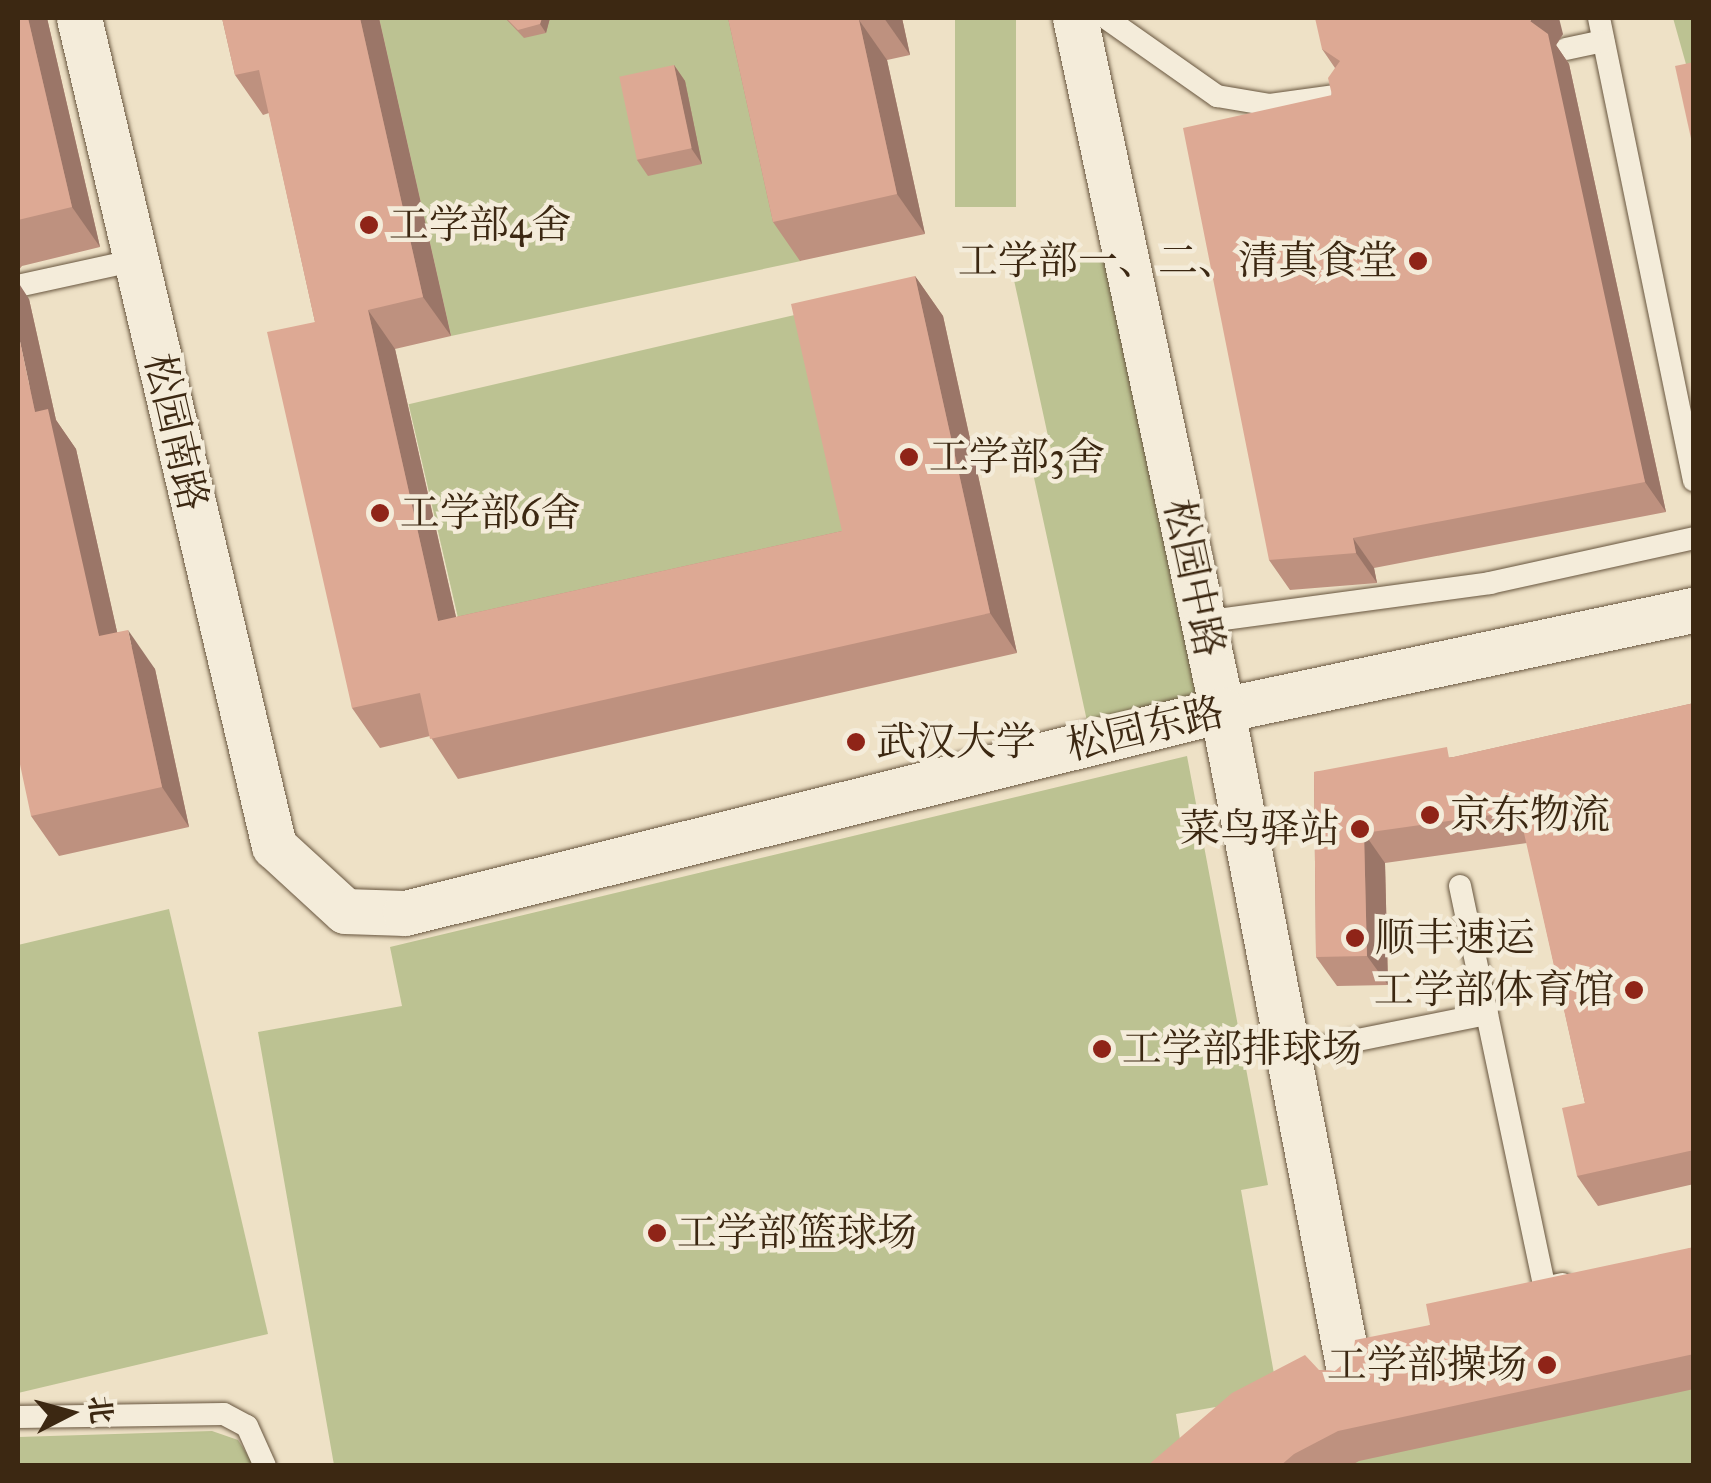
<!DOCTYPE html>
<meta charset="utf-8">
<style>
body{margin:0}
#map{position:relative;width:1711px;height:1483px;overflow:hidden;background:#eee1c6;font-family:"IM FELL Great Primer","Noto Serif SC",serif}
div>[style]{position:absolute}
.green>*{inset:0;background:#bcc292;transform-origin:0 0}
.roads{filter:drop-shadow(0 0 2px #68563f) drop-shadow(0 0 2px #68563f)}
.lane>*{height:22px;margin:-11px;padding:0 11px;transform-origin:11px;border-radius:11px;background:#f4ecda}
.street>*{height:45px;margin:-22.5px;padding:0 22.5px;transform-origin:22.5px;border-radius:22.5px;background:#f4ecda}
.wall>*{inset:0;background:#be917f}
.shaded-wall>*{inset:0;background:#9b7668}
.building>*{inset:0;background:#dda994;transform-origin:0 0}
.dots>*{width:28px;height:28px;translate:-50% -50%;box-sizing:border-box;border:5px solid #f4ecda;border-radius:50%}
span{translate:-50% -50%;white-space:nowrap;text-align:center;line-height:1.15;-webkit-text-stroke:9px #f4ecda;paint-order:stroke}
.poi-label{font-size:40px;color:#3c2812}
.left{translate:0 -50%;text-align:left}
.right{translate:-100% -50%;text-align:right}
.street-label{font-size:40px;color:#3c2812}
.frame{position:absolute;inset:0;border:20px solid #3c2812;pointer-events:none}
.north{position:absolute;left:20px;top:1363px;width:100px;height:100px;-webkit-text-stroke:8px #f4ecda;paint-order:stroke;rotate:84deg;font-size:28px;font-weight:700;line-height:40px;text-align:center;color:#3c2812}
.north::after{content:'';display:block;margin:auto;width:35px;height:45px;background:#3c2812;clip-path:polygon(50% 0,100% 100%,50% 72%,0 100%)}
</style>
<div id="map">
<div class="green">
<div style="clip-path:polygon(379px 18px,747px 18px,801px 261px,451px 336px)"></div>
<div style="left:955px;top:18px;width:61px;height:189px"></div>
<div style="clip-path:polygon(1673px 18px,1693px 18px,1693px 89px)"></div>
<div style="clip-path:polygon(1105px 251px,1199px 696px,1087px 721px,1031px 464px,1053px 459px,1012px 271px)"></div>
<div style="left:812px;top:311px;width:265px;height:414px;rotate:77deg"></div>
<div style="clip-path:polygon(1187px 756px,1268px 1185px,1241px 1190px,1278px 1396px,1176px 1414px,1184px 1465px,334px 1465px,258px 1032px,402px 1006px,390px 947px)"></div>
<div style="clip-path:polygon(169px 909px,268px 1334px,18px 1393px,18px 945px)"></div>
<div style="clip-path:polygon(1693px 1282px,1693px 1465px,1200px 1466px)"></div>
<div style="clip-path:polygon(212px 1431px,238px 1440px,254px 1465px,18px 1465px,18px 1437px)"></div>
</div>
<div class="roads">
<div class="lane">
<div style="left:1106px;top:18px;width:136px;rotate:35.1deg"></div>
<div style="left:1217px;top:96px;width:54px;rotate:9.6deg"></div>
<div style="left:1270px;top:105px;width:66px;rotate:-7.9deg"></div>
<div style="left:1599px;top:18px;width:472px;rotate:78.4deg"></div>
<div style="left:1566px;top:49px;width:38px;rotate:-12deg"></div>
<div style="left:18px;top:286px;width:121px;rotate:-12.4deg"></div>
<div style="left:1203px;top:622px;width:290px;rotate:-7.7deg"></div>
<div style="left:1490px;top:583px;width:209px;rotate:-12.4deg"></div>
<div style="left:1460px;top:886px;width:411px;rotate:78.1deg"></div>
<div style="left:1545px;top:1288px;width:18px;rotate:-13deg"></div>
<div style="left:1288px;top:1054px;width:203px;rotate:-11.4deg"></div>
<div style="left:18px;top:1417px;width:206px;rotate:-0.8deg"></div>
<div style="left:224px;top:1414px;width:26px;rotate:28deg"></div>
<div style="left:247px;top:1426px;width:44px;rotate:65.8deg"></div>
</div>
<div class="street">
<div style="left:79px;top:18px;width:851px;rotate:76.75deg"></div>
<div style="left:274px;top:846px;width:96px;rotate:42.5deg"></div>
<div style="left:345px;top:911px;width:60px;rotate:1.9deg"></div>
<div style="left:405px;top:913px;width:842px;rotate:-13.95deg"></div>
<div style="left:1222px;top:710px;width:482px;rotate:-12deg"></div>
<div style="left:1075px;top:18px;width:707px;rotate:78.01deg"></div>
<div style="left:1222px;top:710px;width:678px;rotate:79.12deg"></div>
</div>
</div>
<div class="wall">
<div style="clip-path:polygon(18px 18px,47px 18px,100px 247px,22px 266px,18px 271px)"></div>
<div style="clip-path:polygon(222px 18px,379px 18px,451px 336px,395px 349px,456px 617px,842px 531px,915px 276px,943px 316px,1017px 653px,458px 779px,430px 736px,380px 748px,352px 708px,315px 322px,269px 113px,263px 115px,235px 75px)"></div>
<div style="clip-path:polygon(505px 18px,550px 18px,546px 33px,524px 38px)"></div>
<div style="clip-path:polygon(728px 18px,902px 18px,910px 55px,887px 60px,925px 234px,800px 261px,773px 222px)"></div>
<div style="clip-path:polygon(1563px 34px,1556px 45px,1569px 64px,1666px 512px,1374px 568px,1377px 583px,1290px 590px,1269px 560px,1335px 68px,1322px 49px)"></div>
<div style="clip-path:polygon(674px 65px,685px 81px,702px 164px,648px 176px,637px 160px)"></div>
<div style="clip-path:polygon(29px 299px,56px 420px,76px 449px,117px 632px,155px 669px,189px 827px,59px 856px,31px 816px)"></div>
<div style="clip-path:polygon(1694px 703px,1694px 1184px,1598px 1206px,1577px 1176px,1585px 1103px,1527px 843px,1385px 863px,1388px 985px,1337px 986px,1316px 957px,1314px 772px,1454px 757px)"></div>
<div style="clip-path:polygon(1694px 1247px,1694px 1389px,1359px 1461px,1350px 1466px,1147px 1466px,1319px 1370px,1335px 1371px,1430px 1325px)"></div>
</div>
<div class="shaded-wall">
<div style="clip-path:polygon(28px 18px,47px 18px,100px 247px,72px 207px)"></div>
<div style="clip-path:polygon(360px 18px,379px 18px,451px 336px,423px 297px)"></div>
<div style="clip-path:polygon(542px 18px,550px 18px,546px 33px,540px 24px)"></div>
<div style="clip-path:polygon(884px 18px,902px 18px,910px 55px)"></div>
<div style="clip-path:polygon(1533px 18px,1559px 18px,1563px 34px,1556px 45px,1569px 64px,1666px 512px,1645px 482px,1530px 21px)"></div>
<div style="clip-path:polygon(859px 20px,887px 60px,925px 234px,897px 194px)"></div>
<div style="clip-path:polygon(674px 65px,685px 81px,702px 164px,691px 148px)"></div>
<div style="clip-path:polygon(915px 276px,943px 316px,1017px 653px,990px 613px)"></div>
<div style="clip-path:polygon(18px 282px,29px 299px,56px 420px,76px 449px,127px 676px,99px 636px,35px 412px,18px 332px)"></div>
<div style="clip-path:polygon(368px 310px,395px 349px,466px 661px,438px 621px)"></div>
<div style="clip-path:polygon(1353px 538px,1374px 568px,1377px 583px,1356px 553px)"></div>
<div style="clip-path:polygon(128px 630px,155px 669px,189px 827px,162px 787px)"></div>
<div style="clip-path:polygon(1364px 833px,1385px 863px,1388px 985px,1367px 956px)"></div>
</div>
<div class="building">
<div style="clip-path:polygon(18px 18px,28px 18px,72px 207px,18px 220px)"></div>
<div style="clip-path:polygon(222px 18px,360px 18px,423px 297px,368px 310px,438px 621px,842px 531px,791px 304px,915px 276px,990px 613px,430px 739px,420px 693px,352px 708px,267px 332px,315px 322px,259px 70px,235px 75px)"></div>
<div style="clip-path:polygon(506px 18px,542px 18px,540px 24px,518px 30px)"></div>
<div style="clip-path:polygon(728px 18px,872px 18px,859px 20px,897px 194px,773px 222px)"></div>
<div style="clip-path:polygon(1315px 18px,1533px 18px,1530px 21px,1548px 34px,1645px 482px,1353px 538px,1356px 553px,1269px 560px,1183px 128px,1332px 95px,1328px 78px,1340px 61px,1322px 49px)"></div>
<div style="clip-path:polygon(1694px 62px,1694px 152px,1675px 66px)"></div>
<div style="left:674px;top:65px;width:85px;height:56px;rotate:78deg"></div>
<div style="clip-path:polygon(18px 332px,35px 412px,48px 409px,99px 636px,128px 630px,162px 787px,31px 816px,18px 755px)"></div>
<div style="clip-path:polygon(1694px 703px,1694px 1150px,1577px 1176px,1562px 1108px,1585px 1103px,1519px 811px,1364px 833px,1367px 956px,1316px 957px,1314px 772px,1447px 747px,1449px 758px)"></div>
<div style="clip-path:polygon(1694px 1247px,1694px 1354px,1338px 1431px,1294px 1454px,1280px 1466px,1147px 1466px,1232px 1393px,1305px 1355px,1319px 1370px,1335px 1371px,1353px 1355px,1355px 1340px,1430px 1325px,1426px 1304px)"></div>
</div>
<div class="dots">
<div style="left:369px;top:225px;background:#8f2418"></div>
<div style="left:1418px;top:261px;background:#8f2418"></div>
<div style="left:909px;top:457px;background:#8f2418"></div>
<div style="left:380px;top:513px;background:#8f2418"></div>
<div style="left:856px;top:742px;background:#8f2418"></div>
<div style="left:1430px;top:815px;background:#8f2418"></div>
<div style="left:1360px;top:829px;background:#8f2418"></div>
<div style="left:1355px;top:938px;background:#8f2418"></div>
<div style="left:1634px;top:990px;background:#8f2418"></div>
<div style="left:1102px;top:1049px;background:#8f2418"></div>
<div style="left:657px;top:1233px;background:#8f2418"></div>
<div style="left:1547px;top:1365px;background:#8f2418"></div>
</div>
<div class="poi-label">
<span class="left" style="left:389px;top:225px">工学部4舍</span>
<span class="right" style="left:1398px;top:261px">工学部一、二、清真食堂</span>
<span class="left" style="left:929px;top:457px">工学部3舍</span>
<span class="left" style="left:400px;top:513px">工学部6舍</span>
<span class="left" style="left:876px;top:742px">武汉大学</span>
<span class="left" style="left:1450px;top:815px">京东物流</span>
<span class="right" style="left:1340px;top:829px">菜鸟驿站</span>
<span class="left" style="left:1375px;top:938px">顺丰速运</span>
<span class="right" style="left:1614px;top:990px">工学部体育馆</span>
<span class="left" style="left:1122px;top:1049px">工学部排球场</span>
<span class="left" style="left:677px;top:1233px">工学部篮球场</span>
<span class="right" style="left:1527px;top:1365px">工学部操场</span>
</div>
<div class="street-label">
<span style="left:176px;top:432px;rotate:77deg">松园南路</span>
<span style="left:1194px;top:578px;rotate:78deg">松园中路</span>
<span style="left:1145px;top:729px;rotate:-13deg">松园东路</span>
</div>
<div class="frame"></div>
<div class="north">北</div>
</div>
